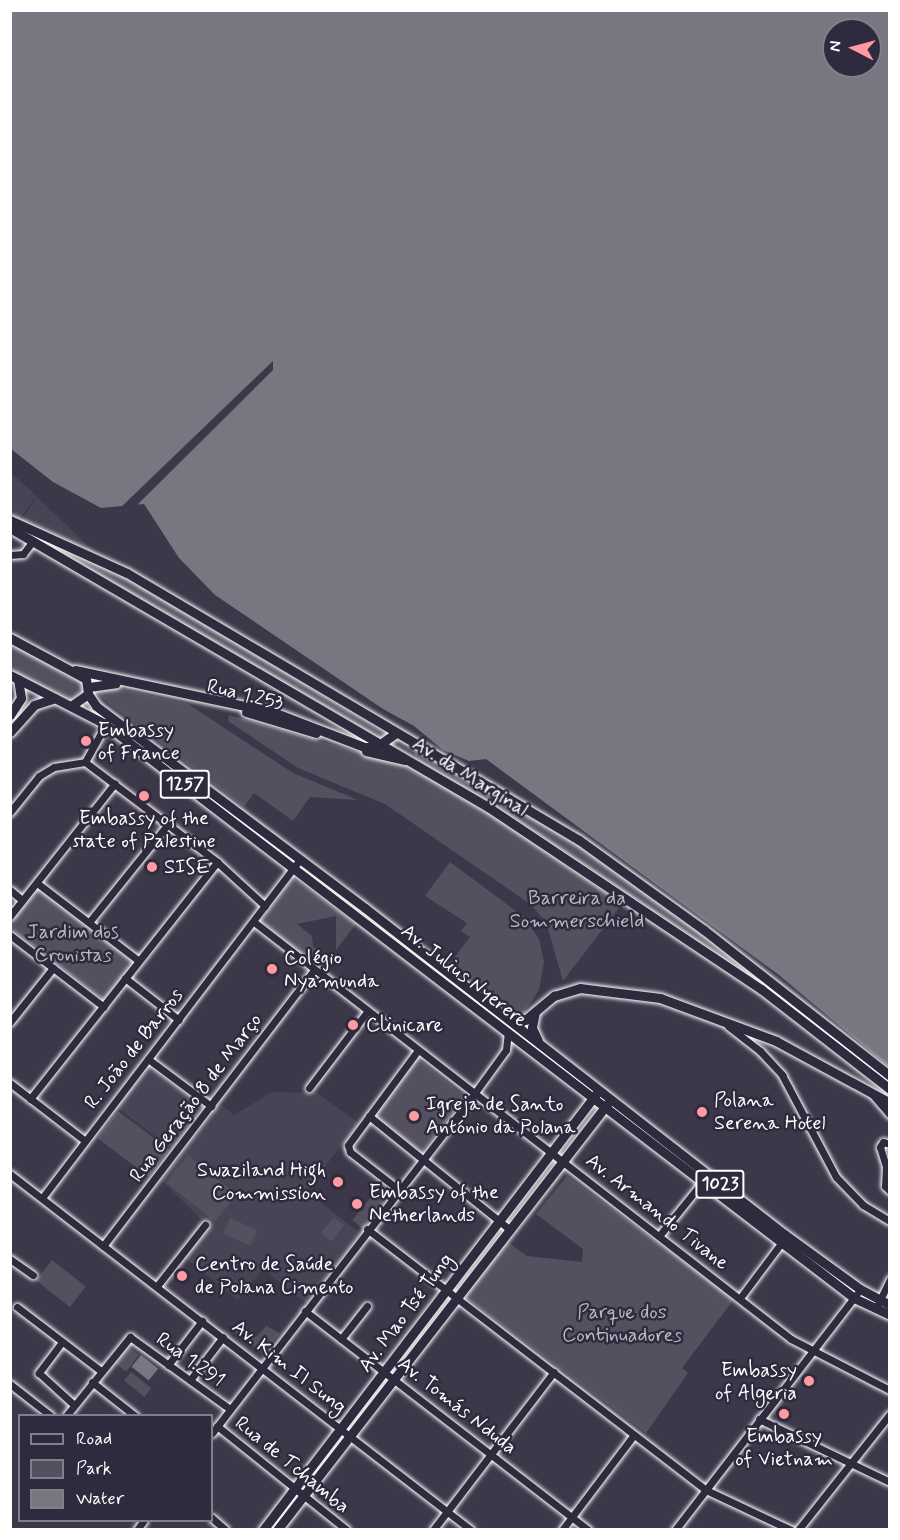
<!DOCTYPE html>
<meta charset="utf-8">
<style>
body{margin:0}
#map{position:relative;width:900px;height:1540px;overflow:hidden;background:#3c3749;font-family:Mynerve,sans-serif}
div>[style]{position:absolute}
.built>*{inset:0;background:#494455;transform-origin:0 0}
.green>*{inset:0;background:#555060;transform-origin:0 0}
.water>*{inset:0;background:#797682;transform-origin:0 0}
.pier>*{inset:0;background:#3c3749}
.roads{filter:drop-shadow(0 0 2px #fff) drop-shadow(0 0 2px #fff)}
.minor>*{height:7px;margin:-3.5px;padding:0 3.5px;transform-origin:3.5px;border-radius:3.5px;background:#2f2a3d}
.major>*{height:9px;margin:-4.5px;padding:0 4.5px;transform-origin:4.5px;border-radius:4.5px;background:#2f2a3d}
.dots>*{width:16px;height:16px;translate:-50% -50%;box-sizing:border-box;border:3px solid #2f2a3d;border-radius:50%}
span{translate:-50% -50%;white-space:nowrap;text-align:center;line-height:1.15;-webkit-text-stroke:5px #2f2a3d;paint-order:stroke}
.shield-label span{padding:2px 4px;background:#2f2a3d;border:2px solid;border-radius:4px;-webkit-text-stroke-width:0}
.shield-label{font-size:18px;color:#fff;font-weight:700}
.street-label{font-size:20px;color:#fff}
.poi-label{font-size:20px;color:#fff}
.left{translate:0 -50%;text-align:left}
.right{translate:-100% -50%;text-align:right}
.park-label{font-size:20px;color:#bbb9bf}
.frame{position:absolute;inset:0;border:12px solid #fff;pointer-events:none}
.legend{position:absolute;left:18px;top:1414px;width:195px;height:108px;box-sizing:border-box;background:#2f2a3d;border:2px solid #827f8b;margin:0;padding:8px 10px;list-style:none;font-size:18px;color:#fff}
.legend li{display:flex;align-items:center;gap:12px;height:30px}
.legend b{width:30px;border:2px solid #827f8b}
.north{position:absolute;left:822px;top:18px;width:60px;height:60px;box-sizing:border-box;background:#2f2a3d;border:2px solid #827f8b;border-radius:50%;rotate:276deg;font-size:16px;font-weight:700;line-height:24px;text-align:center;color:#fff}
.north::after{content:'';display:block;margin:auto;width:21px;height:27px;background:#ff9aa2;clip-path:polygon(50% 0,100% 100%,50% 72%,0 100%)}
</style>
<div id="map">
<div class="built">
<div style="clip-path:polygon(10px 472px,37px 496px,18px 521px,11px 517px)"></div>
<div style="clip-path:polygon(37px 497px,96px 553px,20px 522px)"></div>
<div style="left:147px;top:1065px;width:70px;height:52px;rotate:37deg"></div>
<div style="clip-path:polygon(272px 1092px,317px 1093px,359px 1123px,306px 1191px,360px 1233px,306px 1303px,263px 1269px,238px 1300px,184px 1257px,208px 1226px,162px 1181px,220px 1104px,234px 1115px)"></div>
</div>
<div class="green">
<div style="clip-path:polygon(17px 526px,123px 573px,387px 735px,381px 740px,64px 559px)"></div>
<div style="clip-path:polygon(10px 641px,78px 674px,87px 691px,71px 701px,11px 671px)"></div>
<div style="clip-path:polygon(104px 685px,188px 704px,293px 773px,358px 800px,310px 797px,293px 821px,254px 793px,244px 807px,99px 696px,97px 691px)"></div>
<div style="clip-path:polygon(229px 715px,414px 768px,495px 817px,622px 904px,563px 981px,546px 922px,530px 904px,385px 804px,298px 768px,228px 721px)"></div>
<div style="clip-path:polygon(419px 751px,584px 846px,693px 924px,889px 1080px,889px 1088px,803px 1021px,416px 759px,414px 753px)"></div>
<div style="clip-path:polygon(450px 862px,524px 917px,539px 939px,544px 962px,539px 990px,522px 1016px,449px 965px,470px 937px,461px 931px,467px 923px,425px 896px)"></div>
<div style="clip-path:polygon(293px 878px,356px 924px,336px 950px,336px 916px,297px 924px,312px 936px,313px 946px,329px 959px,322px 969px,260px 922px)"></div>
<div style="clip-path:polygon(36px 883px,136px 960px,105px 1001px,11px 928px,10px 917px)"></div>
<div style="left:416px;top:1057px;width:64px;height:73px;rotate:39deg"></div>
<div style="left:118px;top:1111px;width:64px;height:34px;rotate:37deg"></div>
<div style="left:188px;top:1155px;width:63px;height:35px;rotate:39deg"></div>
<div style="clip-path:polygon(567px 1176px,734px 1299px,682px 1368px,688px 1373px,646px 1433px,464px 1296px,505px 1240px,527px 1256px,582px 1262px,583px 1249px,536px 1214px)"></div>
<div style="left:375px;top:1192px;width:13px;height:36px;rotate:39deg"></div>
<div style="left:334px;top:1217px;width:13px;height:21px;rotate:39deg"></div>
<div style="left:230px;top:1218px;width:30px;height:17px;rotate:24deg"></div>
<div style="left:52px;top:1260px;width:43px;height:26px;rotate:38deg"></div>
<div style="clip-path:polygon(242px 1323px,256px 1337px,266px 1326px,280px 1333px,263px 1354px,235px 1332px)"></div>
<div style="left:127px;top:1346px;width:15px;height:21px;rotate:37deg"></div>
<div style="left:131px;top:1372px;width:26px;height:11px;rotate:39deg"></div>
</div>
<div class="water">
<div style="clip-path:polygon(evenodd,10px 11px,889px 11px,889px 1067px,779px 975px,486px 759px,469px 761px,443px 750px,414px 726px,383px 709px,215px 595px,179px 558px,144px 504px,101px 508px,53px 482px,11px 449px,10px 11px,834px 30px,870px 30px,870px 66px,834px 66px,834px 30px)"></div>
<div style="left:141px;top:1355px;width:22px;height:15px;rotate:39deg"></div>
</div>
<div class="pier">
<div style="clip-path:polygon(273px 361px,273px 370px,136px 506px,117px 511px)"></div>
</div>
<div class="roads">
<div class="minor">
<div style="left:10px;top:555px;width:13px;rotate:-4deg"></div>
<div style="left:23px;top:554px;width:15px;rotate:-53deg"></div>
<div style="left:85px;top:762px;width:166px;rotate:37.1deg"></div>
<div style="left:217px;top:862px;width:65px;rotate:42.5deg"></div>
<div style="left:85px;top:762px;width:46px;rotate:-61.2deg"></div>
<div style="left:10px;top:812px;width:46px;rotate:-51.1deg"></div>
<div style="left:39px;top:776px;width:17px;rotate:-31deg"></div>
<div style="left:54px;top:767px;width:31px;rotate:-9deg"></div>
<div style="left:37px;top:883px;width:128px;rotate:37.4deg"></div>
<div style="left:10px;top:890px;width:16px;rotate:40deg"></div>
<div style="left:10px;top:916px;width:169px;rotate:-51.7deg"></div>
<div style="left:90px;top:921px;width:124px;rotate:-51.2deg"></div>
<div style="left:254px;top:922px;width:680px;rotate:37.83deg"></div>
<div style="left:791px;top:1339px;width:111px;rotate:27.3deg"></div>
<div style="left:10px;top:935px;width:118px;rotate:37.5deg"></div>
<div style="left:125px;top:978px;width:68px;rotate:37.9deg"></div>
<div style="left:10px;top:1022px;width:69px;rotate:-51.5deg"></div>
<div style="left:728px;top:1026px;width:41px;rotate:38deg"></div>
<div style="left:760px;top:1051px;width:33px;rotate:47deg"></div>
<div style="left:782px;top:1075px;width:115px;rotate:62.1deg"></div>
<div style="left:836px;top:1177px;width:39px;rotate:46deg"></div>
<div style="left:863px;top:1205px;width:31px;rotate:31deg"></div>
<div style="left:148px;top:1059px;width:79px;rotate:36.7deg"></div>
<div style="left:10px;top:1083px;width:93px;rotate:37.6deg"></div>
<div style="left:309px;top:1088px;width:96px;rotate:-52.7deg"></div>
<div style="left:872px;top:1094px;width:28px;rotate:49deg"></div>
<div style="left:30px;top:1099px;width:302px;rotate:-51.7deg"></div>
<div style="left:369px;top:1116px;width:180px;rotate:38.9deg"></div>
<div style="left:890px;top:1144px;width:7px;rotate:-164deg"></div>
<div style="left:883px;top:1142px;width:6px;rotate:121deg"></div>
<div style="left:880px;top:1147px;width:21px;rotate:73deg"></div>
<div style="left:886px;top:1167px;width:19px;rotate:93deg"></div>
<div style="left:885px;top:1186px;width:7px;rotate:45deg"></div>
<div style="left:10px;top:1174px;width:582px;rotate:37.68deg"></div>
<div style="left:399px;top:1190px;width:62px;rotate:-142.2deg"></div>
<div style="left:350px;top:1152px;width:7px;rotate:-106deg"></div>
<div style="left:348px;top:1145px;width:118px;rotate:-53.6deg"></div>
<div style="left:42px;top:1198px;width:426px;rotate:-52.7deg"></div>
<div style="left:367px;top:1229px;width:428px;rotate:37.6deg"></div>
<div style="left:706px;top:1490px;width:94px;rotate:25.2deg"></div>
<div style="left:659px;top:1236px;width:72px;rotate:-51.2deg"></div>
<div style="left:103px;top:1246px;width:347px;rotate:-52.6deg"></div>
<div style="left:10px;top:1259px;width:28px;rotate:35deg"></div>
<div style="left:157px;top:1286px;width:78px;rotate:-51.8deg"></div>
<div style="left:740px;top:1298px;width:70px;rotate:-53.1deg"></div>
<div style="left:878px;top:1304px;width:28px;rotate:-64deg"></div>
<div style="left:17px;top:1307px;width:106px;rotate:37.3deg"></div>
<div style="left:305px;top:1311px;width:358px;rotate:37.7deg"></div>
<div style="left:341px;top:1339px;width:42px;rotate:-51.8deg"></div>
<div style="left:62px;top:1342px;width:39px;rotate:127deg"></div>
<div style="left:39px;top:1373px;width:47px;rotate:42.4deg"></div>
<div style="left:168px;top:1365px;width:56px;rotate:-52.3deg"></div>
<div style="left:190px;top:1380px;width:54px;rotate:-52.5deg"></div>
<div style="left:92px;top:1382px;width:55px;rotate:38.3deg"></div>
<div style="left:10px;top:1384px;width:52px;rotate:38deg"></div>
<div style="left:66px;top:1416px;width:102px;rotate:-51deg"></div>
<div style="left:130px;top:1337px;width:123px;rotate:35.8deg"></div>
<div style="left:759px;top:1419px;width:145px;rotate:25.7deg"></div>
<div style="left:217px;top:1426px;width:166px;rotate:38.7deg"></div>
<div style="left:212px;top:1433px;width:428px;rotate:-52.3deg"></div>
<div style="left:474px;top:1094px;width:54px;rotate:-54deg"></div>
<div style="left:506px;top:1050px;width:18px;rotate:-84deg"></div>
<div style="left:212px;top:1518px;width:18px;rotate:41deg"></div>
<div style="left:137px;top:1530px;width:12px;rotate:-55deg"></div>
<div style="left:433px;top:1530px;width:199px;rotate:-52.6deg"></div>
<div style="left:562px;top:1530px;width:118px;rotate:-52.9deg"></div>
<div style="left:675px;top:1530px;width:298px;rotate:-52.4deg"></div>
<div style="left:798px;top:1530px;width:148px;rotate:-51.6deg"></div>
</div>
<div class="major">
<div style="left:10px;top:520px;width:128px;rotate:24.4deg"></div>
<div style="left:127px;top:573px;width:525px;rotate:30.57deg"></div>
<div style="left:579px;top:840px;width:154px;rotate:35.8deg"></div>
<div style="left:704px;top:930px;width:236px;rotate:38.1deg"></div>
<div style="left:10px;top:528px;width:553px;rotate:30.27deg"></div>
<div style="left:488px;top:807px;width:328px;rotate:33.7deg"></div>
<div style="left:761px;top:989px;width:163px;rotate:37.8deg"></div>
<div style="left:10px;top:638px;width:86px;rotate:28.3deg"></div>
<div style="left:86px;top:679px;width:15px;rotate:82deg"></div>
<div style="left:88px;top:694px;width:19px;rotate:145deg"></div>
<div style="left:75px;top:670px;width:202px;rotate:12deg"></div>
<div style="left:273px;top:712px;width:97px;rotate:21deg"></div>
<div style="left:364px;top:747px;width:12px"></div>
<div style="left:376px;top:747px;width:24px;rotate:-35deg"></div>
<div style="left:10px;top:675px;width:107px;rotate:27.3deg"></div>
<div style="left:105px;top:724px;width:944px;rotate:37.46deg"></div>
<div style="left:854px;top:1298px;width:40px;rotate:25deg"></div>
<div style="left:89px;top:687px;width:27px;rotate:-8deg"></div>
<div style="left:88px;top:694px;width:14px;rotate:56deg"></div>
<div style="left:96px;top:706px;width:336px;rotate:36.9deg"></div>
<div style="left:365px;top:908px;width:531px;rotate:37.88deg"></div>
<div style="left:784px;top:1234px;width:94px;rotate:35.9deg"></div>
<div style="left:860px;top:1289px;width:34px;rotate:28deg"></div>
<div style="left:246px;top:712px;width:73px;rotate:16.7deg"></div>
<div style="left:10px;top:715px;width:20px;rotate:-57deg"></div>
<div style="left:21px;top:698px;width:19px;rotate:-99deg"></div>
<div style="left:10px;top:732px;width:36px;rotate:-48deg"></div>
<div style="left:34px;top:705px;width:22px;rotate:-18deg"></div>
<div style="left:366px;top:751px;width:40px;rotate:13deg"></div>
<div style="left:535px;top:1012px;width:16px;rotate:101deg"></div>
<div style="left:532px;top:1028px;width:14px;rotate:65deg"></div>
<div style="left:509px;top:1019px;width:16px;rotate:4deg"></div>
<div style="left:525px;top:1020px;width:38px;rotate:-40deg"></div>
<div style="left:554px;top:996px;width:27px;rotate:-17deg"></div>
<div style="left:580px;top:988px;width:81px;rotate:7.1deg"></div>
<div style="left:660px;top:998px;width:124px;rotate:20.3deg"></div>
<div style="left:776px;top:1041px;width:130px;rotate:28.5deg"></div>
<div style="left:263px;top:1530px;width:549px;rotate:-52.63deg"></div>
<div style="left:277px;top:1530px;width:540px;rotate:-52.22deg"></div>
</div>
</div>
<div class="dots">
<div style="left:86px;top:741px;background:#ff9aa2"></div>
<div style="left:144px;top:796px;background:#ff9aa2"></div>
<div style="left:152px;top:867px;background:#ff9aa2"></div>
<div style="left:272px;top:969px;background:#ff9aa2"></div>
<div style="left:353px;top:1025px;background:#ff9aa2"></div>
<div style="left:702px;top:1112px;background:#ff9aa2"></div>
<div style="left:414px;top:1116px;background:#ff9aa2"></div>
<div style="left:338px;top:1182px;background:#ff9aa2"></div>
<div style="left:357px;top:1204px;background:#ff9aa2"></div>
<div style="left:182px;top:1276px;background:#ff9aa2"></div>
<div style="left:809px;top:1381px;background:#ff9aa2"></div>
<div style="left:784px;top:1414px;background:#ff9aa2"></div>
</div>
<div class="shield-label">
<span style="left:185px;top:784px">1257</span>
<span style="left:720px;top:1184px">1023</span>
</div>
<div class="street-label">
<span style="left:245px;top:695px;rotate:14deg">Rua 1.253</span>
<span style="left:470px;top:777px;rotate:32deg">Av. da Marginal</span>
<span style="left:464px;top:976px;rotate:38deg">Av. Julius Nyerere</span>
<span style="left:134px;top:1049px;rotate:-52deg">R. João de Barros</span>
<span style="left:196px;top:1098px;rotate:-53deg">Rua Geração 8 de Março</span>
<span style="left:657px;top:1212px;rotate:38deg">Av. Armando Tivane</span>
<span style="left:406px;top:1313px;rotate:-53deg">Av. Mao Tsé Tung</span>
<span style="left:190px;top:1360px;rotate:36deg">Rua 1.291</span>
<span style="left:289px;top:1367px;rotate:38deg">Av. Kim II Sung</span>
<span style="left:457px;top:1406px;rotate:38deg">Av. Tomás Nduda</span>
<span style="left:292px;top:1465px;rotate:39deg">Rua de Tchamba</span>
</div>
<div class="poi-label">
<span class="left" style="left:98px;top:742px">Embassy<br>of France</span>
<span style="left:144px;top:830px">Embassy of the<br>state of Palestine</span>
<span class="left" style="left:164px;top:867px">SISE</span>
<span class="left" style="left:284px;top:970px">Colégio<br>Nyamunda</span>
<span class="left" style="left:366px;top:1025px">Clinicare</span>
<span class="left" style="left:714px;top:1112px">Polana<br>Serena Hotel</span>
<span class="left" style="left:426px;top:1116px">Igreja de Santo<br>António da Polana</span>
<span class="right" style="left:326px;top:1182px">Swaziland High<br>Commission</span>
<span class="left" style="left:369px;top:1204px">Embassy of the<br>Netherlands</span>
<span class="left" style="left:195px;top:1276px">Centro de Saúde<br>de Polana Cimento</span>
<span class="right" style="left:797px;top:1382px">Embassy<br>of Algeria</span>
<span style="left:784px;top:1448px">Embassy<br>of Vietnam</span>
</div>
<div class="park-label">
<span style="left:577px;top:910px">Barreira da<br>Sommerschield</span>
<span style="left:73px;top:944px">Jardim dos<br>Cronistas</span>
<span style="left:622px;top:1324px">Parque dos<br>Continuadores</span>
</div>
<div class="frame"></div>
<ul class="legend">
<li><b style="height:8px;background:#2f2a3d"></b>Road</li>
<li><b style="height:16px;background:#555060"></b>Park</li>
<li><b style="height:16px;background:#797682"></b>Water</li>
</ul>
<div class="north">N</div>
</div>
